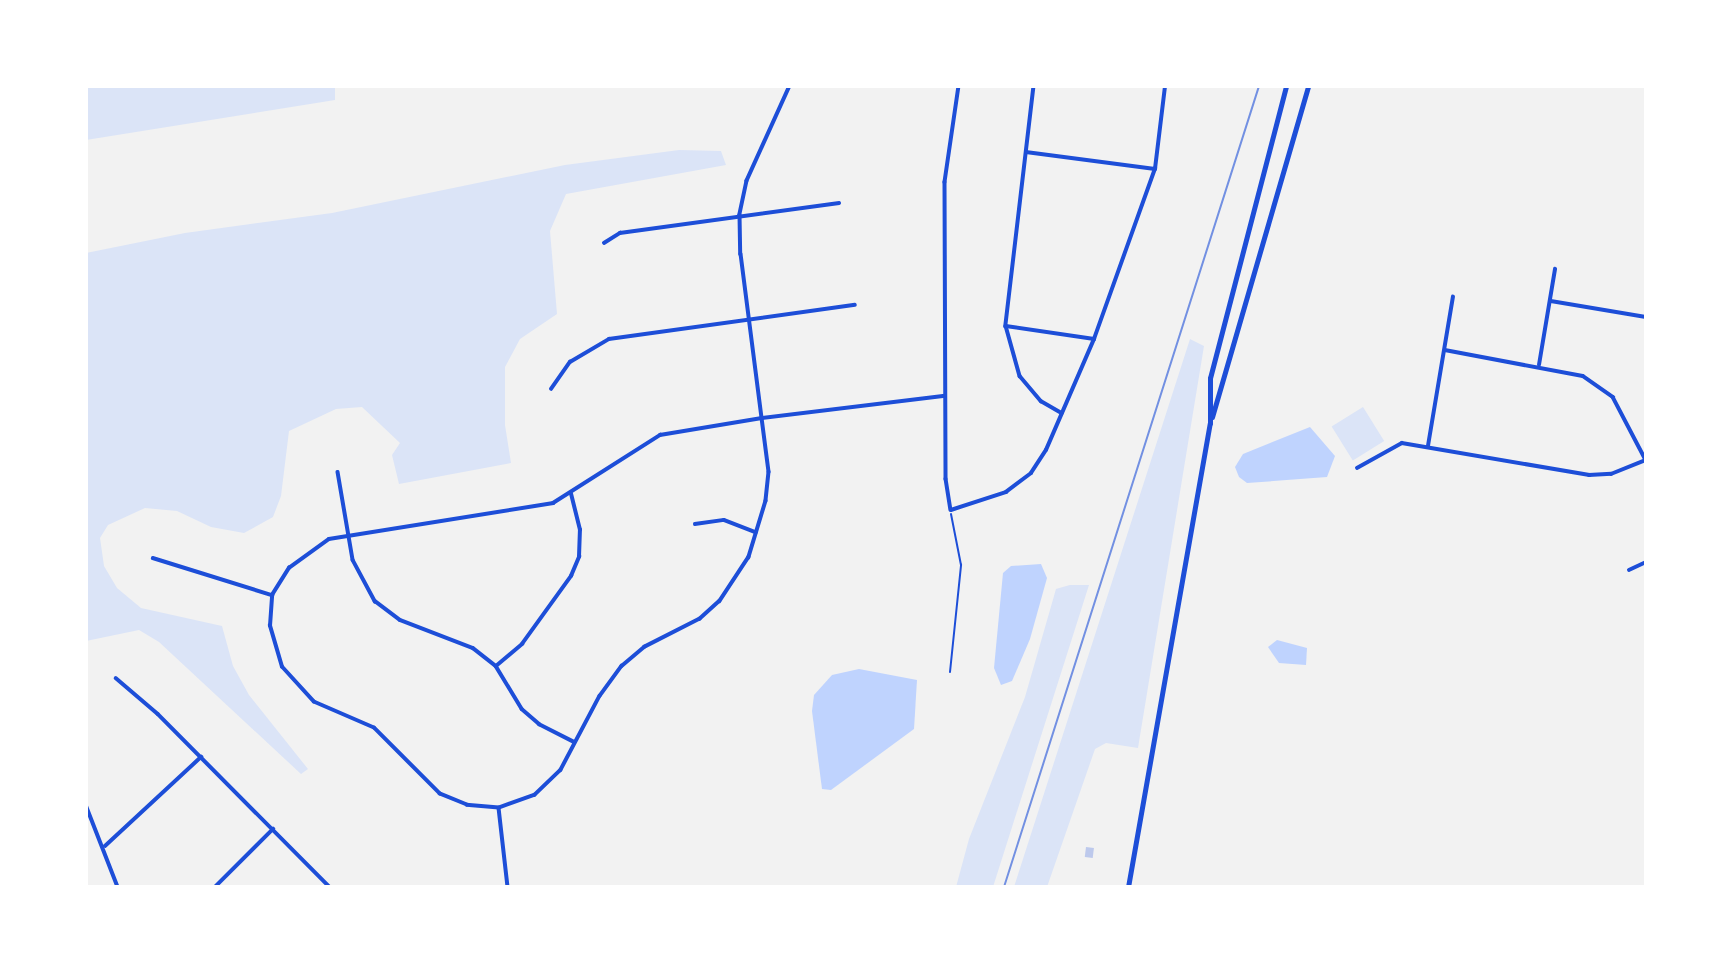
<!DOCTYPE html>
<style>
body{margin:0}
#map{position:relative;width:1732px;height:973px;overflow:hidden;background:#f2f2f2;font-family:"PT Sans",sans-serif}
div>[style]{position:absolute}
.green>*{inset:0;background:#dbe4f7;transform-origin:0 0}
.water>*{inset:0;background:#bfd3fe}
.building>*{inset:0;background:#bdc9ec;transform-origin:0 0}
.path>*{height:2px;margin:-1px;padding:0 1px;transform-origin:1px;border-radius:1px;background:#1d4ed8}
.minor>*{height:3.5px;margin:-1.75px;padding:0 1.75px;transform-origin:1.75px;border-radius:1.75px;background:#1d4ed8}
.primary>*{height:5px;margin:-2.5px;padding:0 2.5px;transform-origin:2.5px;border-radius:2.5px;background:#1d4ed8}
.rail>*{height:2px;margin:-1px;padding:0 1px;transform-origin:1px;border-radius:1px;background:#7290e2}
span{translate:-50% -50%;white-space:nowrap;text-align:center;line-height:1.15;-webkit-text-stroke:5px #fff;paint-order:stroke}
.frame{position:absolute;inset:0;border:88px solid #fff;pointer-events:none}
</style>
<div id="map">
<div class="green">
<div style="clip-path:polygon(86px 86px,335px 86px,335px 100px,86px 140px)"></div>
<div style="clip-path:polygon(679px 150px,721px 151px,726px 165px,566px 194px,550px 231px,557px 314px,520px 339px,505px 367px,505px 425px,511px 463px,399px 484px,392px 455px,400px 443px,362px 407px,336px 409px,289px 431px,281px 496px,273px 517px,244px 533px,211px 527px,177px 511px,145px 508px,108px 525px,100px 538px,104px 566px,117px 588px,141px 608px,222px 626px,233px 666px,249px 695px,308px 769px,301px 774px,159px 642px,139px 630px,86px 641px,86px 253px,185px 233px,332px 213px,565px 165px)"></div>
<div style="clip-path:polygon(1190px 339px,1204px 346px,1138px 748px,1106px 743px,1095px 749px,1047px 887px,1014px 887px)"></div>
<div style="left:1363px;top:407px;width:40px;height:37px;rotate:58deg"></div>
<div style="clip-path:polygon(1070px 585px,1089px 585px,993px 887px,956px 887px,969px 839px,1025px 697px,1056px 589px)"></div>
</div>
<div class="water">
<div style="clip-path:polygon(1310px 427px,1335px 456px,1327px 477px,1247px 483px,1239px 477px,1235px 467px,1243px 454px)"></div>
<div style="clip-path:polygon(1041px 564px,1047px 578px,1030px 639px,1012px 681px,1001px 685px,994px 668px,1003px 573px,1011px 566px)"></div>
<div style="clip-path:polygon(1277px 640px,1307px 648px,1306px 665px,1279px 663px,1268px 647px)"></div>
<div style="clip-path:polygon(859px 669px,917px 680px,914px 729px,831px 790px,822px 789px,812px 711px,814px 695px,832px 675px)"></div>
</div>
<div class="building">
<div style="left:1086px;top:847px;width:8px;height:10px;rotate:7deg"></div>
</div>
<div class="path">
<div style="left:950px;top:672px;width:108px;rotate:-84.1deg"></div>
<div style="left:961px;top:565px;width:52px;rotate:-101.1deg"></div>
</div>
<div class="minor">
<div style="left:790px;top:86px;width:104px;rotate:114.4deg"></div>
<div style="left:747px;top:181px;width:35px;rotate:102deg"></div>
<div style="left:740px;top:215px;width:39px;rotate:89deg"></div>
<div style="left:741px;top:254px;width:165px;rotate:82.7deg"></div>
<div style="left:762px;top:418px;width:54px;rotate:82.6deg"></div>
<div style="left:769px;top:472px;width:29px;rotate:96deg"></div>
<div style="left:766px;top:501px;width:59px;rotate:106.9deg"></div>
<div style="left:749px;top:557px;width:53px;rotate:123.4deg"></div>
<div style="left:720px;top:601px;width:27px;rotate:138deg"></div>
<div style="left:700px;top:619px;width:62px;rotate:153deg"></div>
<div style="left:645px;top:647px;width:30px;rotate:140deg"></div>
<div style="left:622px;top:666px;width:37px;rotate:126deg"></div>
<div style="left:600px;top:696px;width:84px;rotate:117.8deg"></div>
<div style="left:561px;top:770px;width:36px;rotate:136deg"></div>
<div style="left:535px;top:795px;width:38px;rotate:160deg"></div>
<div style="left:499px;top:808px;width:32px;rotate:-175deg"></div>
<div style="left:467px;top:805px;width:29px;rotate:-158deg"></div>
<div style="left:440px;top:794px;width:93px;rotate:-135deg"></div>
<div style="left:374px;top:728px;width:65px;rotate:-156.6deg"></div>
<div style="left:314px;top:702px;width:47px;rotate:-132.4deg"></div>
<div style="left:282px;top:667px;width:43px;rotate:-106.3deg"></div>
<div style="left:270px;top:626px;width:31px;rotate:-86deg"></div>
<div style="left:272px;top:595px;width:32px;rotate:-58deg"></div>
<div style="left:289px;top:568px;width:49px;rotate:-35.9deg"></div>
<div style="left:329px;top:539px;width:227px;rotate:-9.1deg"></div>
<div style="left:553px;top:503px;width:127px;rotate:-32.4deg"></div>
<div style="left:660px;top:435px;width:103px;rotate:-9.5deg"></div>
<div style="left:762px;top:418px;width:184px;rotate:-6.9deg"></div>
<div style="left:959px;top:86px;width:97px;rotate:98.3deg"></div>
<div style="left:945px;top:182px;width:297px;rotate:89.8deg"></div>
<div style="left:946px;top:479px;width:31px;rotate:81deg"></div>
<div style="left:951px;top:510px;width:58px;rotate:-18.1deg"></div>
<div style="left:1006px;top:492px;width:31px;rotate:-37deg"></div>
<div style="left:1031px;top:473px;width:27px;rotate:-57deg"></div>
<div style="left:1046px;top:450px;width:121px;rotate:-66.6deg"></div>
<div style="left:1094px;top:339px;width:181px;rotate:-70.3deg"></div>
<div style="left:1155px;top:169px;width:84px;rotate:-83.1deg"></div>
<div style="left:1034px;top:86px;width:242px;rotate:96.7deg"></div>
<div style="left:1006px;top:326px;width:52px;rotate:74.4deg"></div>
<div style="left:1020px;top:376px;width:33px;rotate:50deg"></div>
<div style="left:1041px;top:401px;width:24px;rotate:30deg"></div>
<div style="left:1026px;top:152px;width:130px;rotate:7.5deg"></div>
<div style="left:604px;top:243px;width:19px;rotate:-32deg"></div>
<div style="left:620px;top:233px;width:221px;rotate:-7.8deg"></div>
<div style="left:1551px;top:301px;width:96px;rotate:9.6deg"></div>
<div style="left:1006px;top:326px;width:89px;rotate:8.4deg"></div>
<div style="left:1445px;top:350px;width:140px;rotate:10.7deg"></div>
<div style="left:1583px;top:376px;width:37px;rotate:35deg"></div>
<div style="left:1613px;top:397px;width:71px;rotate:62.4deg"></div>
<div style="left:1539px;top:365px;width:97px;rotate:-80.5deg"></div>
<div style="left:551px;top:389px;width:33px;rotate:-55deg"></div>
<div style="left:570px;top:362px;width:45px;rotate:-30.5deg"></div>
<div style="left:609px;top:339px;width:248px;rotate:-7.9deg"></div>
<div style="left:1428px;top:446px;width:151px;rotate:-80.5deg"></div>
<div style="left:1357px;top:468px;width:51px;rotate:-29.1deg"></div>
<div style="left:1402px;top:443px;width:190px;rotate:9.7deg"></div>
<div style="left:1589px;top:475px;width:22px;rotate:-3deg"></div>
<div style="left:1611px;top:474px;width:38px;rotate:-22deg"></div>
<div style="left:338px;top:472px;width:89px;rotate:80.3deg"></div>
<div style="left:353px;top:560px;width:47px;rotate:61.8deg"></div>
<div style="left:375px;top:601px;width:31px;rotate:37deg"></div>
<div style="left:400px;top:620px;width:78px;rotate:21deg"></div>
<div style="left:473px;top:648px;width:29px;rotate:38deg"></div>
<div style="left:496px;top:666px;width:50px;rotate:58.8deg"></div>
<div style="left:522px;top:709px;width:23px;rotate:41deg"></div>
<div style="left:539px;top:724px;width:39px;rotate:27deg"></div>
<div style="left:695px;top:524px;width:29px;rotate:-8deg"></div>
<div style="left:724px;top:520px;width:34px;rotate:21deg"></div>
<div style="left:153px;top:558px;width:125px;rotate:17.3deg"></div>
<div style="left:1629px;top:570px;width:19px;rotate:-25deg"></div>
<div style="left:496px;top:666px;width:34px;rotate:-40deg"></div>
<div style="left:522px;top:644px;width:84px;rotate:-54.2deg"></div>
<div style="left:571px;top:576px;width:21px;rotate:-67deg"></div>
<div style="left:579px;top:557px;width:27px;rotate:-88deg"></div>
<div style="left:580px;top:530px;width:37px;rotate:-104deg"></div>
<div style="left:116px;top:678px;width:55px;rotate:40.6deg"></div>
<div style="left:158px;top:714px;width:244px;rotate:45.2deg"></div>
<div style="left:86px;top:805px;width:88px;rotate:68.7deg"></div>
<div style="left:499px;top:808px;width:80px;rotate:83.5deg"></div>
<div style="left:105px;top:846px;width:131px;rotate:-42.8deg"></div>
<div style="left:215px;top:887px;width:82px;rotate:-45deg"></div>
</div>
<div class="primary">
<div style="left:1212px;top:417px;width:345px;rotate:-73.8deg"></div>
<div style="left:1128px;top:887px;width:471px;rotate:-80deg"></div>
<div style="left:1210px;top:423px;width:45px;rotate:-90deg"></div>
<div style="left:1210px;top:378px;width:302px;rotate:-75.4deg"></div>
</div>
<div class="rail">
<div style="left:1004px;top:887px;width:841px;rotate:-72.34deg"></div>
</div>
<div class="frame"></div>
</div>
